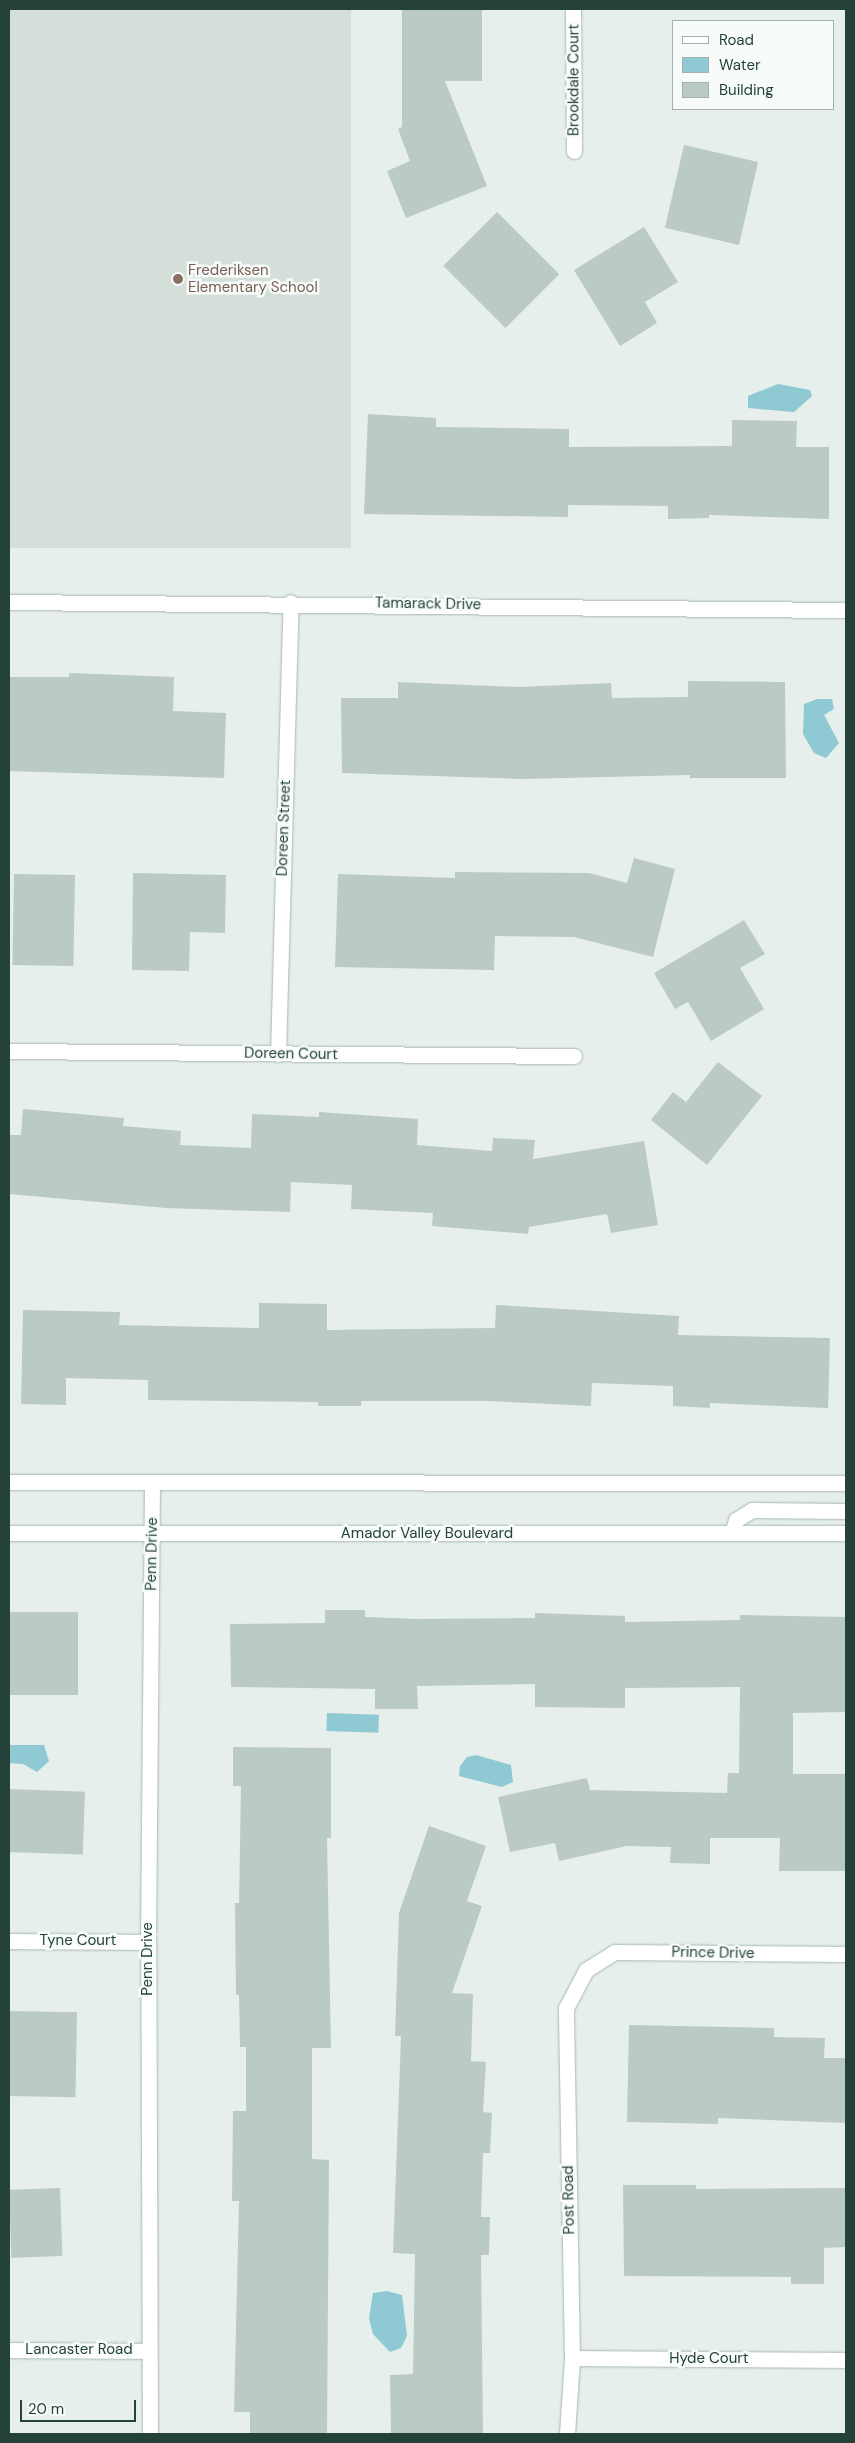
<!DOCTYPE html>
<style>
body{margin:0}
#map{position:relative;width:855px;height:2443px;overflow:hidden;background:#e6efeb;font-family:"DM Sans",sans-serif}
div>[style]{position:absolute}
.built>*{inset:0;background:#d4dfda;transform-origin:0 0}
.water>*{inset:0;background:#8ec9d4;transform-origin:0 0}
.building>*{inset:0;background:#bbcac4;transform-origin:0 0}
.roads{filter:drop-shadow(0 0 1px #a8b8b2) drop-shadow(0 0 1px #a8b8b2)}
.minor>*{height:15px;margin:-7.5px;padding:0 7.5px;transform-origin:7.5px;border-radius:7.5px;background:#fff}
.tertiary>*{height:15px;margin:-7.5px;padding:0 7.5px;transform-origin:7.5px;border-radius:7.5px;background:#fff}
.dots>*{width:14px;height:14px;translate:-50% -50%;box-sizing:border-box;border:2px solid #f7fbf9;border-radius:50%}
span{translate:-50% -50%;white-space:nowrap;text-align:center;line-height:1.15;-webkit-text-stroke:5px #f7fbf9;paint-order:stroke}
.street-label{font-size:15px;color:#24423a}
.education-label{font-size:15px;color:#785e54}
.left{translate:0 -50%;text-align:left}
.frame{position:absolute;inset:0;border:10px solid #24423a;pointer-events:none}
.legend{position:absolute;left:672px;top:20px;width:162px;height:90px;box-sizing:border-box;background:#f7fbf9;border:1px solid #a3b1ad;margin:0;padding:6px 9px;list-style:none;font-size:15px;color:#24423a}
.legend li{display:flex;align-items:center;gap:10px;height:25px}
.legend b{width:25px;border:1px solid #a3b1ad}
.scale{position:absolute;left:20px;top:2400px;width:116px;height:22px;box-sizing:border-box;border:2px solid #24423a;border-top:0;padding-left:6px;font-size:15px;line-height:18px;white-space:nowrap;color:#24423a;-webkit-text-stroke:4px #f7fbf9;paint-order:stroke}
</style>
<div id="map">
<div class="built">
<div style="left:9px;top:9px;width:342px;height:539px"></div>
</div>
<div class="water">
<div style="clip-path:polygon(778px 384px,810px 390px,812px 396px,794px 412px,748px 408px,748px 396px)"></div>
<div style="clip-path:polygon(817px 699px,832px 699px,834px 709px,824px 715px,839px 743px,826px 758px,814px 753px,803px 734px,804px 704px)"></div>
<div style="left:327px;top:1713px;width:52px;height:18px;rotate:2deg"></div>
<div style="clip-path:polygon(9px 1745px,44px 1745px,49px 1761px,37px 1772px,23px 1764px,9px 1763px)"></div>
<div style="clip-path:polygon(476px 1755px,511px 1765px,513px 1782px,502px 1787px,459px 1776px,460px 1766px,467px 1757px)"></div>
<div style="clip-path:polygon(387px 2291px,402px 2295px,407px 2336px,401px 2348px,390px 2352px,373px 2334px,369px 2318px,373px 2293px)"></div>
</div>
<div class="building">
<div style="clip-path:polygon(402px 9px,482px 9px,482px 81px,445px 81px,487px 186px,406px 218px,387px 171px,410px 161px,398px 129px,402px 127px)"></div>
<div style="left:684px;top:145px;width:76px;height:85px;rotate:13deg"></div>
<div style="left:497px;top:212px;width:88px;height:76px;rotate:45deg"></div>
<div style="clip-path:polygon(644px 227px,678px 282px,645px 302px,657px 323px,620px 346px,574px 270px)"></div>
<div style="clip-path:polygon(368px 414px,436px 418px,436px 427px,569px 429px,569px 447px,732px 446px,732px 420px,797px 421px,796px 447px,829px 447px,829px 519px,709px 515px,709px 518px,668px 519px,668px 506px,568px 505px,568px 517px,364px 514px)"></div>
<div style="clip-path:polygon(69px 673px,174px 677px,173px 711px,226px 713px,224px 778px,9px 771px,9px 677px,69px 677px)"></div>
<div style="clip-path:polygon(688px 681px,785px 682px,786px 778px,690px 778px,690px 775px,522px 779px,342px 773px,341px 698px,398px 698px,398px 682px,518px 687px,611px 683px,612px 698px,688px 697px)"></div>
<div style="clip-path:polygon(634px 858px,675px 869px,653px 957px,574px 937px,495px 936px,494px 970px,335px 967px,338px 874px,455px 878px,455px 872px,589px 873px,627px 883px)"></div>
<div style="clip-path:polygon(133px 873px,226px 875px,225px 933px,190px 932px,189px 971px,132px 970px)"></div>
<div style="left:14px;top:874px;width:61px;height:91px;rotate:1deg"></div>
<div style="clip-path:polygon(744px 920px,765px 954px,740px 968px,764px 1009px,711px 1041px,688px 1002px,675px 1009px,654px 973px)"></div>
<div style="clip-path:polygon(718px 1062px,762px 1096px,707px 1165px,651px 1120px,673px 1092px,686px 1102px)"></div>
<div style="clip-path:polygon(23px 1109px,124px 1118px,123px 1126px,181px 1131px,180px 1145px,251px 1148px,252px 1114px,319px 1117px,319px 1112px,418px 1119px,417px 1145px,492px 1151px,493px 1138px,535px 1140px,533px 1159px,644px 1141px,658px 1225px,611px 1233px,607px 1214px,529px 1227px,528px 1234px,432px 1226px,433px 1213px,351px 1209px,352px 1185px,291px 1182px,290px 1212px,166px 1208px,9px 1194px,9px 1135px,21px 1135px)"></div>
<div style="clip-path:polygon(259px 1303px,327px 1304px,327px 1330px,495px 1328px,496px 1305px,679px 1316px,678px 1335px,830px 1338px,828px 1408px,710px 1403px,710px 1408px,673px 1406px,673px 1386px,592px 1383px,591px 1406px,488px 1401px,361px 1401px,361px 1406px,318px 1406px,318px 1402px,148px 1400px,148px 1380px,66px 1378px,66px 1405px,21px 1404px,23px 1310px,120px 1312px,119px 1325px,259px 1328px)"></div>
<div style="clip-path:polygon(325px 1610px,365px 1610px,365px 1617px,417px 1619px,535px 1618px,535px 1613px,625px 1616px,625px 1622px,740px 1620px,740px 1615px,846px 1617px,846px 1712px,793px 1713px,793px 1774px,846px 1774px,846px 1871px,779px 1871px,780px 1838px,710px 1838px,710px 1864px,670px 1863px,671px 1847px,627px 1846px,559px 1861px,555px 1843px,510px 1852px,498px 1797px,587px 1778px,590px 1790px,727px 1793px,728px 1773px,739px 1773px,740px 1687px,625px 1688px,625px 1708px,535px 1707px,535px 1684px,417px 1686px,418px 1709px,375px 1709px,375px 1689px,231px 1687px,230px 1624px,325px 1623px)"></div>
<div style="left:9px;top:1612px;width:69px;height:83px"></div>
<div style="clip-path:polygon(233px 1747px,331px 1748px,331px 1838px,327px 1838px,331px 2048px,312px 2048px,312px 2159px,329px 2160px,327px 2434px,250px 2434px,250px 2412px,234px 2412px,239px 2201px,232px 2201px,233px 2111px,246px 2111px,246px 2047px,240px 2047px,239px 1995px,236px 1995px,235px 1903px,239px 1903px,241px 1786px,233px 1786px)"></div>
<div style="left:9px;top:1789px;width:76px;height:63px;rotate:2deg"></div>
<div style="clip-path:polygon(429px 1826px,486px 1846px,467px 1901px,482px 1906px,452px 1993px,473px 1994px,471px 2061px,486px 2062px,483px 2112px,492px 2113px,490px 2153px,483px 2153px,481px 2217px,490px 2217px,489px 2255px,481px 2255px,483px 2434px,391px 2434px,390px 2375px,413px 2374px,415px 2254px,393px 2253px,401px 2036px,395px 2036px,399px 1913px)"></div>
<div style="left:9px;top:2011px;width:68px;height:85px;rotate:1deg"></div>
<div style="clip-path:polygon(629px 2025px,774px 2028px,774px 2037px,825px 2038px,824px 2058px,846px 2058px,846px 2123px,718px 2118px,718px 2124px,627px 2122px)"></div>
<div style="clip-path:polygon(623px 2185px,696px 2185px,696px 2189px,846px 2188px,846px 2247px,824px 2248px,824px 2284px,791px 2284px,791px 2277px,624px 2276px)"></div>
<div style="left:60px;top:2188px;width:68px;height:51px;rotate:88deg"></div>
</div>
<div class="roads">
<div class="minor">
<div style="left:573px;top:9px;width:142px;rotate:89.6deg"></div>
<div style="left:9px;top:602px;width:837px;rotate:0.55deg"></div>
<div style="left:9px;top:1051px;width:565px;rotate:0.51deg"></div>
<div style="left:278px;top:1054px;width:452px;rotate:-88.4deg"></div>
<div style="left:9px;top:1941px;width:139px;rotate:0.4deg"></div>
<div style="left:9px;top:2350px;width:140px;rotate:0.4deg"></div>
<div style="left:572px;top:2358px;width:274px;rotate:0.4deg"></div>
<div style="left:150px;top:2434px;width:492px;rotate:-90.2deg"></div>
<div style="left:148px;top:1942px;width:459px;rotate:-89.5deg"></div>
<div style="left:567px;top:2434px;width:76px;rotate:-86.2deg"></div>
<div style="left:572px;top:2358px;width:350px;rotate:-91deg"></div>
<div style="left:566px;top:2008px;width:43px;rotate:-62.2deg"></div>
<div style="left:586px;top:1970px;width:34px;rotate:-32deg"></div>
<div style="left:615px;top:1952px;width:231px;rotate:0.5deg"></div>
</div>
<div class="tertiary">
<div style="left:9px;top:1482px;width:837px;rotate:0.07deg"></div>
<div style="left:9px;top:1533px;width:837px"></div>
<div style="left:732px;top:1533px;width:14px;rotate:-73deg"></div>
<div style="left:736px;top:1520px;width:19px;rotate:-32deg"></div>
<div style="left:752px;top:1510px;width:94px;rotate:0.6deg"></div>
</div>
</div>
<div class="dots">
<div style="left:178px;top:279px;background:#8d6e63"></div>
</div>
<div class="street-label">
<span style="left:574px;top:80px;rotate:-90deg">Brookdale Court</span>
<span style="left:428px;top:604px;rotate:1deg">Tamarack Drive</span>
<span style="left:284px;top:828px;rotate:-88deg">Doreen Street</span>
<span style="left:291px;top:1054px;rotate:1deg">Doreen Court</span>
<span style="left:427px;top:1534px">Amador Valley Boulevard</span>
<span style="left:152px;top:1554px;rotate:-89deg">Penn Drive</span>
<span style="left:78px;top:1941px">Tyne Court</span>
<span style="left:713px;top:1953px;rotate:1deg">Prince Drive</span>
<span style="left:148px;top:1959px;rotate:-90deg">Penn Drive</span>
<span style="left:569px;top:2200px;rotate:-91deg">Post Road</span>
<span style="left:79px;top:2350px">Lancaster Road</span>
<span style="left:709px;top:2359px">Hyde Court</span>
</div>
<div class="education-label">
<span class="left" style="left:188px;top:279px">Frederiksen<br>Elementary School</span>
</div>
<div class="frame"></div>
<ul class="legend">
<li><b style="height:6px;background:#fff"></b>Road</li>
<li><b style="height:14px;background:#8ec9d4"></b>Water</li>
<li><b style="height:14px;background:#bbcac4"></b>Building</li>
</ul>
<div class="scale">20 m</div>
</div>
